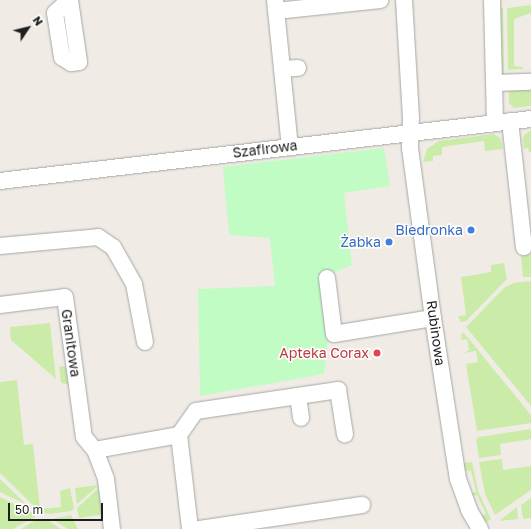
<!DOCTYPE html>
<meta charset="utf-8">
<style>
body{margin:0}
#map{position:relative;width:531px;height:529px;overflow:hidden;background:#f0ece5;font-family:"Golos Text",sans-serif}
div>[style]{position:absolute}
.grass>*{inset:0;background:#cbeca9}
.park>*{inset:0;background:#c0fcc4}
.roads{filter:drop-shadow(0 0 1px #a6a6a6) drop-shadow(0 0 1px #a6a6a6)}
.minor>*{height:16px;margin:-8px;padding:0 8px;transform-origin:8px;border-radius:8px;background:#fff}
.dots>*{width:11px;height:11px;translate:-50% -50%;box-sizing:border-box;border:2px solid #fff;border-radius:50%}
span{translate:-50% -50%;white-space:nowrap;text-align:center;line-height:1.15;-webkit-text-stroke:3px #fff;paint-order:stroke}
.street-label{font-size:14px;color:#1f1f1f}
.shop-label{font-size:14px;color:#366cbe}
.right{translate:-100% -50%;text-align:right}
.health-label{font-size:14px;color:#be3a42}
.north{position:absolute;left:8px;top:8px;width:40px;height:40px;-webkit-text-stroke:3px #fff;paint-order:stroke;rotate:55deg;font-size:11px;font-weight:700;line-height:16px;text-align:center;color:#1f1f1f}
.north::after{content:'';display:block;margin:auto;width:14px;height:18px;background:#1f1f1f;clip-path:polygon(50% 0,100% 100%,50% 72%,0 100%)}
.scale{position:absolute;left:8px;top:503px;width:95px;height:18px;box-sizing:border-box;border:2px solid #1f1f1f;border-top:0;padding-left:5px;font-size:12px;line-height:14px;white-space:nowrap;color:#1f1f1f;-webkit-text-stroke:3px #fff;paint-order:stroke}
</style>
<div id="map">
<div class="grass">
<div style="clip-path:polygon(531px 5px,531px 13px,514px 19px,514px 66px,522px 67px,524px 69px,508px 70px,507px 8px)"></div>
<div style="clip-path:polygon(503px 8px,504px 77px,501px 73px,498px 9px)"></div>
<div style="clip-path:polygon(531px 88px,531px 106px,514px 108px,509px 103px,509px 89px)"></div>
<div style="clip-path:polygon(531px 130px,531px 152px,529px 152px,528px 148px,524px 149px,523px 139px,524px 135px)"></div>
<div style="clip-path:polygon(494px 134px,501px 139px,503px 149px,485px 151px,484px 141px,442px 147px,442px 155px,433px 156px,433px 161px,423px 162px,427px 149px,439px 141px)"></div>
<div style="clip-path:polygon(531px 254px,531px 277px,523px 277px,521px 256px)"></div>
<div style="clip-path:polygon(504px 263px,507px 279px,466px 321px,461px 322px,458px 316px,466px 315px,461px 277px,491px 272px,491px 265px)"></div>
<div style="clip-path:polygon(531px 281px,531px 406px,466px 327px,505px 287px,514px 283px)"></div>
<div style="clip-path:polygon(50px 323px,56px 379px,11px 340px,10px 327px)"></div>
<div style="clip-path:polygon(464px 333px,531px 415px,531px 423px,477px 431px,466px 364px,478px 362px,476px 351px,464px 353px,469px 350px,467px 339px,462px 340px,461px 334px)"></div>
<div style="clip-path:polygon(64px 366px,67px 368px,70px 385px,61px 383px,59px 367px)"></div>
<div style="clip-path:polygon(17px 380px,24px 445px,33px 444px,40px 509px,61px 507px,60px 491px,70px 488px,74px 509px,71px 511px,50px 514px,40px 512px,0 473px,0 382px)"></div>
<div style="clip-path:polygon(531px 429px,531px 439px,500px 444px,501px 455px,479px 458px,476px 439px,479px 437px)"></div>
<div style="clip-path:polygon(502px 459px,503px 470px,531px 466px,531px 490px,495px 515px,485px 494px,479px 462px)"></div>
<div style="clip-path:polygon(472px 462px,478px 491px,491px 519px,484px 524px,479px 517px,486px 514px,477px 495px,469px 497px,468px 494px,476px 492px,471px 471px,464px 470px,463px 463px)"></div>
<div style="clip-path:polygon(0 479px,27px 505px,0 492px)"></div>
<div style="clip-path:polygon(99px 485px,77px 504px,75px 488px)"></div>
<div style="clip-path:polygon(102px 485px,105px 514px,79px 518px,77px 508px)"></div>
<div style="clip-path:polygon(0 497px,35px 514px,36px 516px,13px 529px,0 529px)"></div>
<div style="clip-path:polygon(531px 498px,531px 518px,523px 519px,521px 505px)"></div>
<div style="clip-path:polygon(517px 507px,518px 519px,499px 521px)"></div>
<div style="clip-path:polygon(71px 515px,78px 529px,68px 529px,52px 519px)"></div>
<div style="clip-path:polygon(46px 519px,61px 529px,21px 529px,34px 521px)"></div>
</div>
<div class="park">
<div style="clip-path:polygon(384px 148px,390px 186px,344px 193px,352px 265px,324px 277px,329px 331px,324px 374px,200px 396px,198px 289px,275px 286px,270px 238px,229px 235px,223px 167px)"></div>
</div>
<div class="roads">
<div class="minor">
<div style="left:69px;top:0;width:19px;rotate:137deg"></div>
<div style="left:55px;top:13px;width:45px;rotate:81deg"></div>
<div style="left:62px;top:57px;width:11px;rotate:34deg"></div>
<div style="left:71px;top:63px;width:8px;rotate:-7deg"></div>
<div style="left:79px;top:62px;width:63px;rotate:-98.3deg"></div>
<div style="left:275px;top:0;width:148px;rotate:84.2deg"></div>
<div style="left:404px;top:0;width:117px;rotate:86.6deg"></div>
<div style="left:411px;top:117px;width:31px;rotate:92deg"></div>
<div style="left:410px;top:148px;width:172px;rotate:82.3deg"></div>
<div style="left:433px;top:318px;width:163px;rotate:81.2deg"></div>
<div style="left:458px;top:479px;width:33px;rotate:70deg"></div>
<div style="left:469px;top:510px;width:22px;rotate:60deg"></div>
<div style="left:492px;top:0;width:123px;rotate:88.6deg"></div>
<div style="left:276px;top:11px;width:105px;rotate:-6deg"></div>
<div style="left:282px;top:69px;width:16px;rotate:-4deg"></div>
<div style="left:494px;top:83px;width:37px;rotate:-2deg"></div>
<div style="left:510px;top:121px;width:127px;rotate:83.7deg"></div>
<div style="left:0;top:181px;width:535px;rotate:-6.66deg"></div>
<div style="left:0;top:246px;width:98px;rotate:-5.2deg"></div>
<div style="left:98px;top:237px;width:18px;rotate:34deg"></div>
<div style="left:113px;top:247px;width:43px;rotate:60.4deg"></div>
<div style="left:134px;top:284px;width:59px;rotate:79.3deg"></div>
<div style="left:327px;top:278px;width:56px;rotate:82.9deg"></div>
<div style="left:334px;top:334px;width:100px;rotate:-9.2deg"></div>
<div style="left:0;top:305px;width:65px;rotate:-7deg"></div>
<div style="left:65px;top:297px;width:141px;rotate:82.3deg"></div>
<div style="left:84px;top:437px;width:17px;rotate:50deg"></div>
<div style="left:95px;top:450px;width:85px;rotate:-10.1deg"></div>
<div style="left:179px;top:435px;width:95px;rotate:83.3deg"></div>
<div style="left:298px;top:396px;width:22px;rotate:82deg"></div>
<div style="left:179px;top:435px;width:29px;rotate:-55deg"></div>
<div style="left:196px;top:411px;width:144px;rotate:-8.4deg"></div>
<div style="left:338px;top:390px;width:45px;rotate:81deg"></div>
<div style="left:95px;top:450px;width:31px;rotate:69deg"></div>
<div style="left:106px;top:479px;width:50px;rotate:83.2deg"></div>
<div style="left:199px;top:529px;width:165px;rotate:-8.4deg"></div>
</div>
</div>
<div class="dots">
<div style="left:471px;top:230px;background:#3f7fe0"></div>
<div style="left:389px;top:242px;background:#3f7fe0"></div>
<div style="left:377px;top:353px;background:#e0444e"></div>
</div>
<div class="street-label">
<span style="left:265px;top:149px;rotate:-7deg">Szafirowa</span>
<span style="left:436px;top:333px;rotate:82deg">Rubinowa</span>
<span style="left:71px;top:343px;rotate:82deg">Granitowa</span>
</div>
<div class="shop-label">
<span class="right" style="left:463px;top:230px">Biedronka</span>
<span class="right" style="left:381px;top:242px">Żabka</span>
</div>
<div class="health-label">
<span class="right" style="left:369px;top:353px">Apteka Corax</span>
</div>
<div class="north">N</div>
<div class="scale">50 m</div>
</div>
